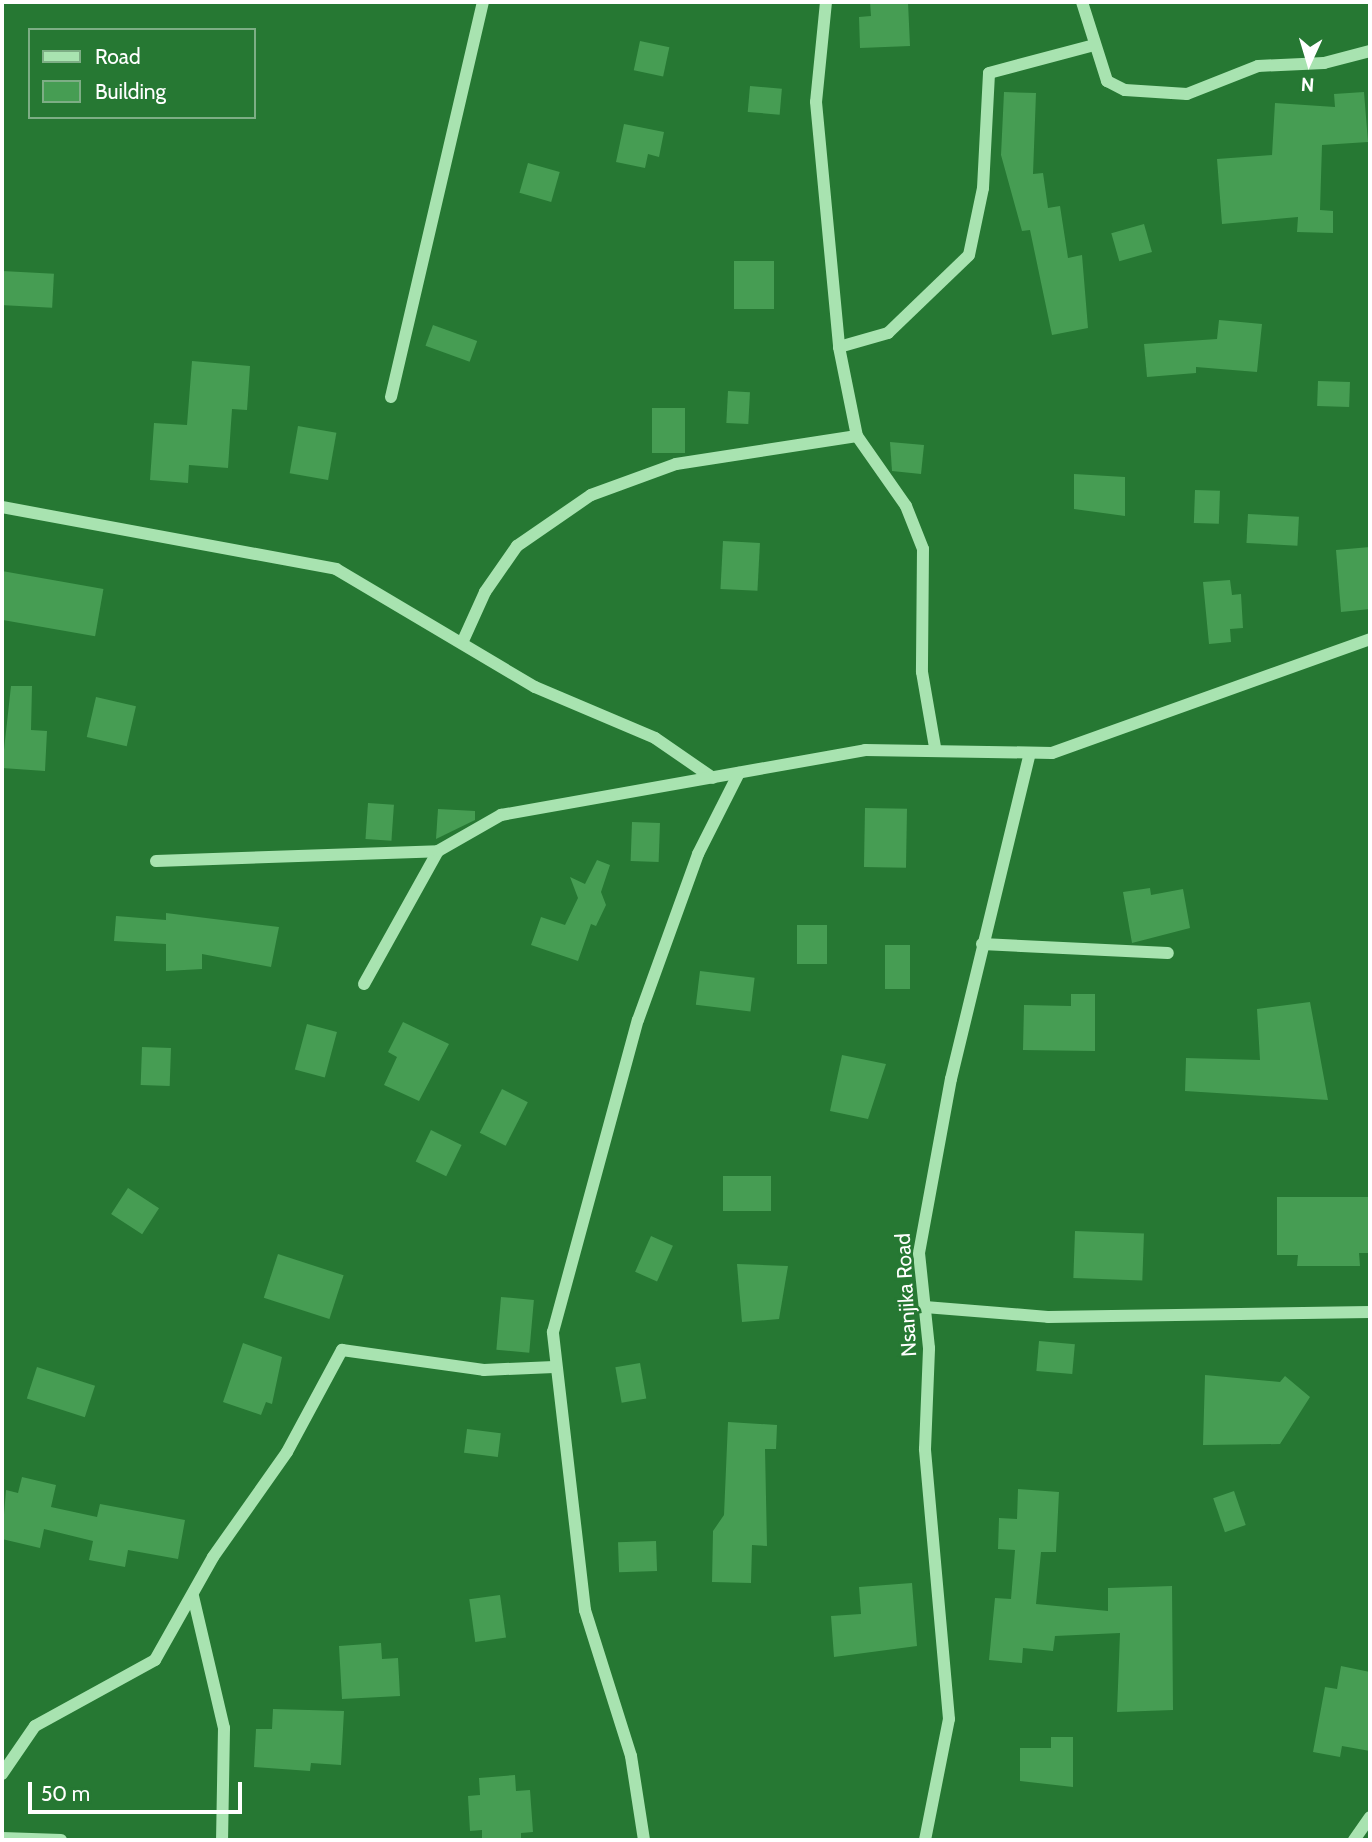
<!DOCTYPE html>
<style>
body{margin:0}
#map{position:relative;width:1372px;height:1842px;overflow:hidden;background:#267833;font-family:Cabin,sans-serif}
div>[style]{position:absolute}
.building>*{inset:0;background:#469d53;transform-origin:0 0}
.minor>*{height:12px;margin:-6px;padding:0 6px;transform-origin:6px;border-radius:6px;background:#a8e3b0}
span{translate:-50% -50%;white-space:nowrap;text-align:center;line-height:1.15;-webkit-text-stroke:5px #267833;paint-order:stroke}
.street-label{font-size:21px;color:#fff}
.frame{position:absolute;inset:0;border:4px solid #fff;pointer-events:none}
.legend{position:absolute;left:28px;top:28px;width:228px;height:91px;box-sizing:border-box;background:#267833;border:2px solid #7dae85;margin:0;padding:9px 12px;list-style:none;font-size:21px;color:#fff}
.legend li{display:flex;align-items:center;gap:14px;height:35px}
.legend b{width:35px;border:2px solid #7dae85}
.north{position:absolute;left:1274px;top:28px;width:70px;height:70px;-webkit-text-stroke:5px #267833;paint-order:stroke;rotate:184deg;font-size:19px;font-weight:700;line-height:28px;text-align:center;color:#fff}
.north::after{content:'';display:block;margin:auto;width:24px;height:32px;background:#fff;clip-path:polygon(50% 0,100% 100%,50% 72%,0 100%)}
.scale{position:absolute;left:28px;top:1782px;width:214px;height:32px;box-sizing:border-box;border:4px solid #fff;border-top:0;padding-left:9px;font-size:21px;line-height:24px;white-space:nowrap;color:#fff;-webkit-text-stroke:5px #267833;paint-order:stroke}
</style>
<div id="map">
<div class="building">
<div style="clip-path:polygon(870px 2px,908px 2px,910px 46px,860px 48px,859px 17px,871px 16px)"></div>
<div style="left:640px;top:41px;width:30px;height:30px;rotate:12deg"></div>
<div style="left:750px;top:86px;width:32px;height:26px;rotate:5deg"></div>
<div style="clip-path:polygon(1004px 92px,1036px 93px,1033px 174px,1043px 173px,1048px 208px,1060px 206px,1068px 258px,1082px 255px,1088px 328px,1052px 335px,1030px 230px,1022px 231px,1001px 155px)"></div>
<div style="clip-path:polygon(1364px 92px,1368px 142px,1322px 145px,1320px 210px,1333px 211px,1333px 233px,1297px 232px,1298px 217px,1222px 224px,1217px 159px,1272px 155px,1275px 103px,1335px 107px,1334px 94px)"></div>
<div style="clip-path:polygon(624px 124px,664px 132px,659px 157px,648px 154px,645px 168px,616px 162px)"></div>
<div style="left:528px;top:163px;width:33px;height:31px;rotate:16deg"></div>
<div style="left:1144px;top:224px;width:29px;height:34px;rotate:74deg"></div>
<div style="left:734px;top:261px;width:40px;height:48px"></div>
<div style="left:2px;top:271px;width:52px;height:34px;rotate:3deg"></div>
<div style="clip-path:polygon(1219px 320px,1262px 324px,1257px 372px,1196px 367px,1196px 373px,1147px 377px,1144px 344px,1217px 339px)"></div>
<div style="left:433px;top:325px;width:47px;height:22px;rotate:20deg"></div>
<div style="clip-path:polygon(192px 361px,250px 366px,247px 410px,232px 409px,228px 468px,189px 465px,188px 483px,150px 480px,154px 423px,187px 425px)"></div>
<div style="left:1318px;top:381px;width:32px;height:25px;rotate:2deg"></div>
<div style="left:728px;top:391px;width:22px;height:32px;rotate:3deg"></div>
<div style="left:652px;top:408px;width:33px;height:45px"></div>
<div style="left:298px;top:426px;width:39px;height:48px;rotate:10deg"></div>
<div style="clip-path:polygon(890px 442px,924px 445px,921px 474px,892px 471px)"></div>
<div style="clip-path:polygon(1074px 474px,1125px 477px,1125px 516px,1074px 509px)"></div>
<div style="left:1195px;top:490px;width:25px;height:33px;rotate:2deg"></div>
<div style="left:1248px;top:514px;width:51px;height:29px;rotate:3deg"></div>
<div style="left:723px;top:541px;width:37px;height:48px;rotate:3deg"></div>
<div style="clip-path:polygon(1370px 547px,1370px 609px,1341px 612px,1336px 550px)"></div>
<div style="left:2px;top:571px;width:103px;height:48px;rotate:10deg"></div>
<div style="clip-path:polygon(1230px 580px,1232px 595px,1241px 594px,1243px 628px,1230px 629px,1231px 642px,1209px 644px,1203px 582px)"></div>
<div style="clip-path:polygon(11px 686px,32px 686px,31px 730px,47px 731px,45px 771px,2px 768px)"></div>
<div style="left:96px;top:697px;width:41px;height:41px;rotate:13deg"></div>
<div style="left:368px;top:803px;width:26px;height:36px;rotate:4deg"></div>
<div style="left:865px;top:808px;width:42px;height:59px;rotate:1deg"></div>
<div style="clip-path:polygon(438px 809px,475px 811px,475px 820px,436px 839px)"></div>
<div style="left:632px;top:822px;width:28px;height:39px;rotate:2deg"></div>
<div style="clip-path:polygon(597px 860px,610px 865px,601px 892px,606px 905px,596px 926px,591px 924px,578px 961px,531px 945px,541px 917px,565px 925px,578px 898px,570px 877px,585px 884px)"></div>
<div style="clip-path:polygon(1150px 888px,1151px 895px,1183px 889px,1190px 928px,1132px 943px,1123px 892px)"></div>
<div style="clip-path:polygon(166px 913px,279px 927px,271px 967px,202px 954px,202px 969px,166px 971px,166px 944px,114px 941px,116px 916px,166px 920px)"></div>
<div style="left:797px;top:925px;width:30px;height:39px"></div>
<div style="left:885px;top:945px;width:25px;height:44px"></div>
<div style="left:700px;top:971px;width:55px;height:34px;rotate:7deg"></div>
<div style="clip-path:polygon(1071px 994px,1095px 994px,1095px 1051px,1023px 1050px,1024px 1005px,1071px 1006px)"></div>
<div style="clip-path:polygon(1310px 1002px,1328px 1100px,1185px 1091px,1186px 1058px,1260px 1060px,1257px 1009px)"></div>
<div style="clip-path:polygon(403px 1022px,449px 1044px,419px 1101px,384px 1085px,397px 1057px,388px 1052px)"></div>
<div style="left:307px;top:1024px;width:31px;height:47px;rotate:15deg"></div>
<div style="left:142px;top:1047px;width:29px;height:38px;rotate:2deg"></div>
<div style="clip-path:polygon(842px 1055px,886px 1064px,868px 1119px,830px 1111px)"></div>
<div style="left:502px;top:1089px;width:29px;height:49px;rotate:27deg"></div>
<div style="left:431px;top:1130px;width:34px;height:35px;rotate:26deg"></div>
<div style="left:723px;top:1176px;width:48px;height:35px"></div>
<div style="left:128px;top:1188px;width:37px;height:31px;rotate:33deg"></div>
<div style="clip-path:polygon(1277px 1197px,1370px 1197px,1370px 1253px,1359px 1253px,1360px 1266px,1297px 1266px,1298px 1255px,1277px 1255px)"></div>
<div style="left:1075px;top:1231px;width:69px;height:47px;rotate:2deg"></div>
<div style="left:651px;top:1236px;width:24px;height:39px;rotate:24deg"></div>
<div style="left:278px;top:1254px;width:69px;height:46px;rotate:18deg"></div>
<div style="clip-path:polygon(737px 1264px,788px 1266px,779px 1319px,742px 1322px)"></div>
<div style="left:501px;top:1297px;width:33px;height:53px;rotate:5deg"></div>
<div style="left:1039px;top:1341px;width:36px;height:30px;rotate:5deg"></div>
<div style="clip-path:polygon(243px 1343px,282px 1357px,272px 1404px,266px 1402px,261px 1415px,223px 1402px)"></div>
<div style="left:640px;top:1363px;width:36px;height:25px;rotate:80deg"></div>
<div style="left:37px;top:1367px;width:61px;height:33px;rotate:18deg"></div>
<div style="clip-path:polygon(1205px 1375px,1280px 1382px,1285px 1376px,1310px 1397px,1280px 1444px,1203px 1445px)"></div>
<div style="clip-path:polygon(728px 1422px,777px 1425px,776px 1449px,765px 1449px,767px 1546px,752px 1545px,751px 1583px,712px 1582px,713px 1531px,724px 1515px)"></div>
<div style="left:467px;top:1429px;width:34px;height:24px;rotate:7deg"></div>
<div style="clip-path:polygon(22px 1477px,56px 1485px,51px 1507px,97px 1517px,100px 1504px,185px 1520px,178px 1559px,128px 1550px,125px 1567px,89px 1560px,93px 1541px,44px 1529px,40px 1548px,2px 1539px,6px 1490px,18px 1493px)"></div>
<div style="clip-path:polygon(1018px 1489px,1059px 1492px,1056px 1552px,1041px 1552px,1036px 1604px,1108px 1611px,1108px 1588px,1172px 1586px,1173px 1710px,1117px 1712px,1120px 1633px,1055px 1636px,1053px 1651px,1023px 1648px,1022px 1663px,989px 1660px,995px 1598px,1011px 1599px,1015px 1550px,998px 1549px,999px 1518px,1017px 1519px)"></div>
<div style="left:1234px;top:1491px;width:36px;height:22px;rotate:71deg"></div>
<div style="left:656px;top:1541px;width:30px;height:38px;rotate:88deg"></div>
<div style="clip-path:polygon(912px 1583px,917px 1646px,834px 1657px,831px 1616px,861px 1614px,859px 1587px)"></div>
<div style="left:500px;top:1595px;width:43px;height:31px;rotate:82deg"></div>
<div style="clip-path:polygon(381px 1643px,382px 1659px,398px 1658px,400px 1696px,342px 1699px,339px 1646px)"></div>
<div style="clip-path:polygon(1341px 1666px,1370px 1672px,1370px 1751px,1342px 1746px,1340px 1757px,1313px 1752px,1325px 1687px,1337px 1689px)"></div>
<div style="clip-path:polygon(273px 1709px,344px 1711px,341px 1765px,311px 1763px,310px 1771px,254px 1767px,256px 1729px,272px 1729px)"></div>
<div style="clip-path:polygon(1051px 1737px,1073px 1737px,1073px 1787px,1020px 1781px,1020px 1748px,1051px 1748px)"></div>
<div style="clip-path:polygon(515px 1775px,516px 1791px,530px 1790px,533px 1832px,521px 1833px,521px 1840px,482px 1840px,482px 1830px,470px 1831px,468px 1796px,480px 1795px,479px 1778px)"></div>
</div>
<div class="minor">
<div style="left:826px;top:2px;width:100px;rotate:95.7deg"></div>
<div style="left:816px;top:102px;width:246px;rotate:84.6deg"></div>
<div style="left:839px;top:347px;width:91px;rotate:78.6deg"></div>
<div style="left:857px;top:436px;width:85px;rotate:55deg"></div>
<div style="left:906px;top:506px;width:46px;rotate:68.4deg"></div>
<div style="left:923px;top:549px;width:123px;rotate:90.5deg"></div>
<div style="left:922px;top:672px;width:76px;rotate:80.2deg"></div>
<div style="left:1082px;top:2px;width:83px;rotate:72.4deg"></div>
<div style="left:1107px;top:81px;width:20px;rotate:27deg"></div>
<div style="left:1125px;top:90px;width:62px;rotate:3.7deg"></div>
<div style="left:1187px;top:94px;width:76px;rotate:-21.5deg"></div>
<div style="left:1258px;top:66px;width:66px;rotate:-2.6deg"></div>
<div style="left:1324px;top:63px;width:48px;rotate:-14.6deg"></div>
<div style="left:839px;top:347px;width:51px;rotate:-15.9deg"></div>
<div style="left:888px;top:333px;width:112px;rotate:-43.9deg"></div>
<div style="left:969px;top:255px;width:68px;rotate:-78.2deg"></div>
<div style="left:983px;top:188px;width:115px;rotate:-87deg"></div>
<div style="left:989px;top:73px;width:109px;rotate:-14.9deg"></div>
<div style="left:391px;top:397px;width:406px;rotate:-76.9deg"></div>
<div style="left:2px;top:507px;width:340px;rotate:10.5deg"></div>
<div style="left:336px;top:569px;width:231px;rotate:30.7deg"></div>
<div style="left:535px;top:687px;width:130px;rotate:23deg"></div>
<div style="left:655px;top:738px;width:70px;rotate:34.6deg"></div>
<div style="left:462px;top:643px;width:56px;rotate:-65.7deg"></div>
<div style="left:485px;top:592px;width:56px;rotate:-55.2deg"></div>
<div style="left:517px;top:546px;width:90px;rotate:-34.6deg"></div>
<div style="left:591px;top:495px;width:90px;rotate:-20deg"></div>
<div style="left:676px;top:464px;width:183px;rotate:-8.8deg"></div>
<div style="left:156px;top:861px;width:282px;rotate:-2deg"></div>
<div style="left:982px;top:944px;width:186px;rotate:2.8deg"></div>
<div style="left:364px;top:984px;width:152px;rotate:-60.9deg"></div>
<div style="left:438px;top:851px;width:73px;rotate:-29.7deg"></div>
<div style="left:501px;top:815px;width:370px;rotate:-10.1deg"></div>
<div style="left:865px;top:750px;width:187px;rotate:0.9deg"></div>
<div style="left:1052px;top:753px;width:338px;rotate:-19.7deg"></div>
<div style="left:925px;top:1307px;width:123px;rotate:4.6deg"></div>
<div style="left:1048px;top:1317px;width:322px;rotate:-0.9deg"></div>
<div style="left:193px;top:1596px;width:136px;rotate:76.8deg"></div>
<div style="left:224px;top:1728px;width:112px;rotate:91deg"></div>
<div style="left:2px;top:1774px;width:58px;rotate:-55.5deg"></div>
<div style="left:35px;top:1726px;width:137px;rotate:-28.8deg"></div>
<div style="left:155px;top:1660px;width:118px;rotate:-60.6deg"></div>
<div style="left:213px;top:1557px;width:128px;rotate:-54.8deg"></div>
<div style="left:287px;top:1452px;width:116px;rotate:-61.7deg"></div>
<div style="left:342px;top:1350px;width:143px;rotate:8deg"></div>
<div style="left:484px;top:1370px;width:70px;rotate:-2.5deg"></div>
<div style="left:2px;top:1838px;width:59px;rotate:1.9deg"></div>
<div style="left:644px;top:1840px;width:85px;rotate:-98.8deg"></div>
<div style="left:631px;top:1756px;width:153px;rotate:-107.5deg"></div>
<div style="left:585px;top:1610px;width:280px;rotate:-96.6deg"></div>
<div style="left:553px;top:1332px;width:323px;rotate:-74.8deg"></div>
<div style="left:638px;top:1020px;width:177px;rotate:-70.1deg"></div>
<div style="left:698px;top:854px;width:91px;rotate:-63.2deg"></div>
<div style="left:925px;top:1840px;width:123px;rotate:-78.8deg"></div>
<div style="left:949px;top:1719px;width:271px;rotate:-95.1deg"></div>
<div style="left:925px;top:1449px;width:101px;rotate:-87.7deg"></div>
<div style="left:929px;top:1348px;width:96px;rotate:-96deg"></div>
<div style="left:919px;top:1253px;width:177px;rotate:-79.6deg"></div>
<div style="left:951px;top:1079px;width:332px;rotate:-76.4deg"></div>
<div style="left:1354px;top:1840px;width:28px;rotate:-55deg"></div>
</div>
<div class="street-label">
<span style="left:906px;top:1295px;rotate:-93deg">Nsanjika Road</span>
</div>
<div class="frame"></div>
<ul class="legend">
<li><b style="height:9px;background:#a8e3b0"></b>Road</li>
<li><b style="height:19px;background:#469d53"></b>Building</li>
</ul>
<div class="north">N</div>
<div class="scale">50 m</div>
</div>
